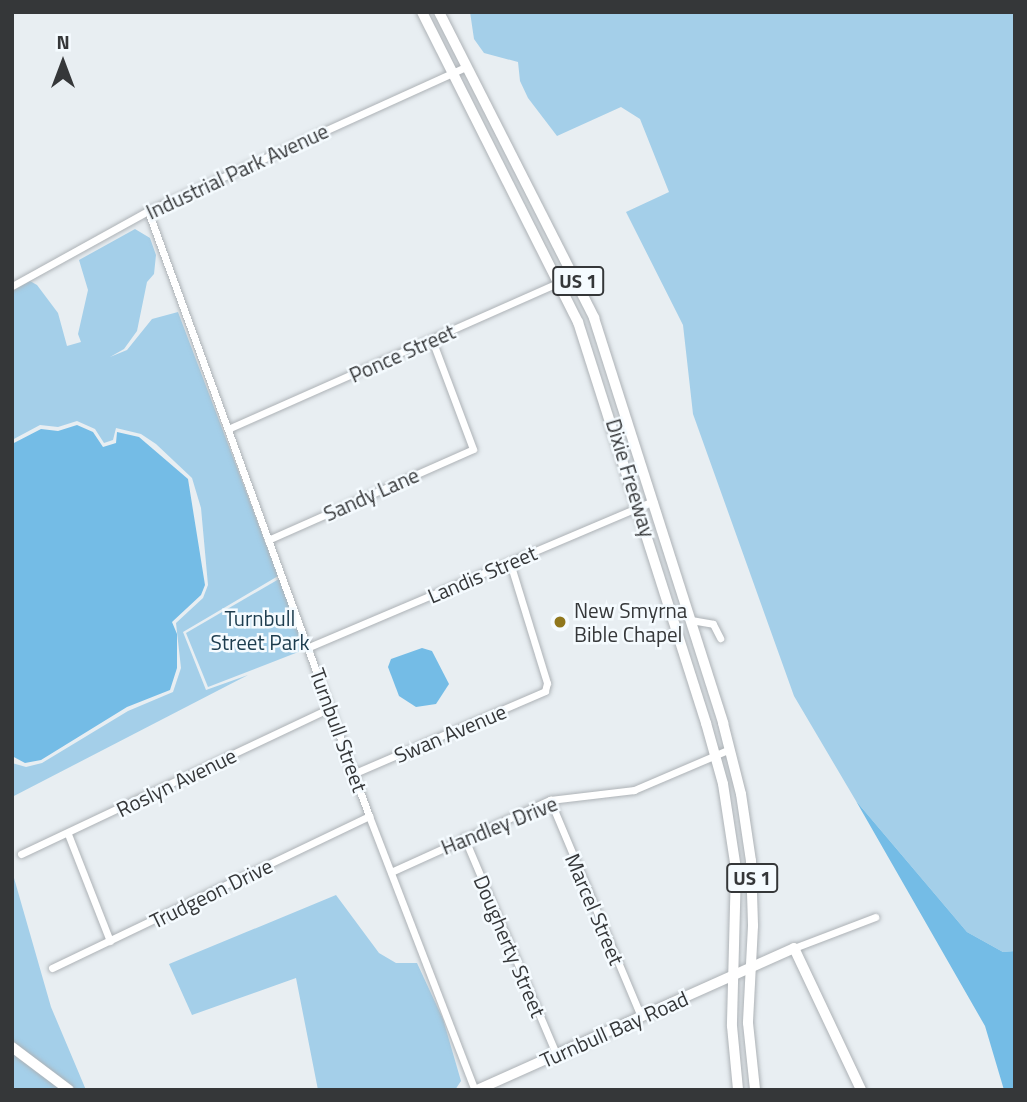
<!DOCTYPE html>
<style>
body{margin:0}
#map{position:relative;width:1027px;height:1102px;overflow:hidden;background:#e8eef2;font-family:"Titillium Web",sans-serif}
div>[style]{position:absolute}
.green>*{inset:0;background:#a4cfe9}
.water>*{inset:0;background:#74bce6}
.roads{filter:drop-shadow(0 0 2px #adb2b6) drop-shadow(0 0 2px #adb2b6)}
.street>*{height:7px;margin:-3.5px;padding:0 3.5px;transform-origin:3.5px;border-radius:3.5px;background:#fff}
.secondary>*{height:10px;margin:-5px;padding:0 5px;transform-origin:5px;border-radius:5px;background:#fff}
.primary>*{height:10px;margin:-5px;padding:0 5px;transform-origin:5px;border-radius:5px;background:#fff}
.dots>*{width:19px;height:19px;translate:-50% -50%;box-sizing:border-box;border:4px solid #f5fbff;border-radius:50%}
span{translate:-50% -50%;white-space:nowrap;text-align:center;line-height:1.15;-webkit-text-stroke:5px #f5fbff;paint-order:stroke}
.shield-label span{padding:2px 5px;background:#f5fbff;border:2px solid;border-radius:5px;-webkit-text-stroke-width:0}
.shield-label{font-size:19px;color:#353739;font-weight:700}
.street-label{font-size:21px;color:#353739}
.poi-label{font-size:21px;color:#353739}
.left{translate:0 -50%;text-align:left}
.park-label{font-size:21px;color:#1c3c4e}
.frame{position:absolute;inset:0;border:14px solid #353739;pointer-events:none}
.north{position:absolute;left:28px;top:28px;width:70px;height:70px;-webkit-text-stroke:5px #f5fbff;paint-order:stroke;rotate:0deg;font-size:19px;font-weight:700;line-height:28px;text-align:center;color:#353739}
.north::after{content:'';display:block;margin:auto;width:24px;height:32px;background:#353739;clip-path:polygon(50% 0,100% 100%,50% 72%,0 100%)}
</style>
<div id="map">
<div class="green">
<div style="clip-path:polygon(470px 12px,1015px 12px,1015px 951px,1003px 952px,967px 932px,856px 801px,794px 696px,693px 414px,683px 325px,626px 212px,669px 192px,640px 119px,621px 107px,557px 136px,528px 98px,520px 81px,518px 62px,484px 53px,474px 39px)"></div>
<div style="clip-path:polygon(135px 229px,150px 238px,156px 255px,154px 274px,147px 282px,137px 331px,124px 349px,110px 357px,127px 350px,152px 319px,178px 312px,278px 576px,183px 632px,206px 690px,248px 675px,12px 797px,12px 763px,26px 767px,42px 763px,128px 711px,173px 692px,181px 668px,176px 623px,203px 598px,208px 585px,201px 508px,192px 478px,156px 444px,141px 434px,116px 428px,113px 440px,104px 443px,95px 429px,77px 421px,58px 427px,40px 425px,12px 440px,12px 291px,30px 281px,37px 285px,58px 313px,67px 346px,81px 342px,78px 334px,88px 290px,79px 260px)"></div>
<div style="clip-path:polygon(279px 579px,306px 649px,208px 687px,186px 633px)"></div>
<div style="clip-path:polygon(12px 871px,51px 1007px,86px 1090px,75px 1090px,12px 1041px)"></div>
<div style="clip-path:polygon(336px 895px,379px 953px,396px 963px,417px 963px,443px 1019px,461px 1081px,455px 1090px,318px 1090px,296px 978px,192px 1015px,169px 964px)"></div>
<div style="clip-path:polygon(12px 1052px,62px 1090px,12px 1090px)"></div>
</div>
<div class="water">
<div style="clip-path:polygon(77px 425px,93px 432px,103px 447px,116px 443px,117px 432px,139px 437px,188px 479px,205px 585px,201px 595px,172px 622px,177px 634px,177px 668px,170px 690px,127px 707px,41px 760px,25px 763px,12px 756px,12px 444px,41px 429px,58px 431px)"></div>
<div style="clip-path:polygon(422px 648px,432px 651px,449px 684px,436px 704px,416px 707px,399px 696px,388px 667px,391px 659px)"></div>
<div style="clip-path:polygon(856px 801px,967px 932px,1003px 952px,1015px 951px,1015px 1090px,1004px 1090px,985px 1026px)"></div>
</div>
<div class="roads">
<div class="street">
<div style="left:148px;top:211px;width:644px;rotate:69.93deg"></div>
<div style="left:369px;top:816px;width:294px;rotate:68.9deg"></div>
<div style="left:12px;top:286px;width:155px;rotate:-28.9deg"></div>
<div style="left:148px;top:211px;width:350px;rotate:-24.4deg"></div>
<div style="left:228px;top:429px;width:380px;rotate:-23.9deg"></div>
<div style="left:268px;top:540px;width:224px;rotate:-23.9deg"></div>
<div style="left:473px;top:449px;width:116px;rotate:-110.6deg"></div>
<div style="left:691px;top:620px;width:22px;rotate:10deg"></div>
<div style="left:713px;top:624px;width:16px;rotate:63deg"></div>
<div style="left:309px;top:647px;width:374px;rotate:-23deg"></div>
<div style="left:355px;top:773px;width:207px;rotate:-23.3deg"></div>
<div style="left:545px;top:691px;width:8px;rotate:-76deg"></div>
<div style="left:547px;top:683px;width:126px;rotate:-107.1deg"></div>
<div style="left:550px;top:800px;width:235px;rotate:67.2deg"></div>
<div style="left:68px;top:834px;width:115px;rotate:68.6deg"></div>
<div style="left:464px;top:837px;width:236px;rotate:67deg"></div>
<div style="left:21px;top:854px;width:342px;rotate:-25.3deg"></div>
<div style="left:391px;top:872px;width:175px;rotate:-24.4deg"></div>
<div style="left:550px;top:800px;width:85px;rotate:-6.8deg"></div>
<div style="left:634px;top:790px;width:104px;rotate:-23.1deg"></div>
<div style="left:794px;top:948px;width:87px;rotate:-20.9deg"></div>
<div style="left:52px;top:968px;width:352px;rotate:-25.6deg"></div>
</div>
<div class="secondary">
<div style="left:12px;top:1047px;width:71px;rotate:37deg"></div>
<div style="left:477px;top:1090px;width:347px;rotate:-24.1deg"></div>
<div style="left:794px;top:948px;width:157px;rotate:64.7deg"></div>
</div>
<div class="primary">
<div style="left:422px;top:12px;width:347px;rotate:63.3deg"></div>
<div style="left:578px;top:322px;width:421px;rotate:72.3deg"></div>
<div style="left:706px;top:723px;width:63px;rotate:74.4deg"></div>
<div style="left:723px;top:784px;width:86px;rotate:81.3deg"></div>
<div style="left:736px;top:869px;width:157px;rotate:91.5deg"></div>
<div style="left:732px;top:1026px;width:64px;rotate:84.6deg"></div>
<div style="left:439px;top:12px;width:343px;rotate:63.1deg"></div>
<div style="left:594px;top:318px;width:425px;rotate:72.3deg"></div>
<div style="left:723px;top:723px;width:73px;rotate:75.8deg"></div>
<div style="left:741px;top:794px;width:68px;rotate:81.5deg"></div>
<div style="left:751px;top:861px;width:65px;rotate:88.2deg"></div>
<div style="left:753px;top:926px;width:97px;rotate:93deg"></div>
<div style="left:748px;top:1023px;width:67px;rotate:84deg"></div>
</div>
</div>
<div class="dots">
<div style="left:560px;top:622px;background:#90771d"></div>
</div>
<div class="shield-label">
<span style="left:578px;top:281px">US 1</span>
<span style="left:752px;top:878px">US 1</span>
</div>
<div class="street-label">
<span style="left:237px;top:171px;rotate:-25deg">Industrial Park Avenue</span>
<span style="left:402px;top:353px;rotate:-24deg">Ponce Street</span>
<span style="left:631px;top:478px;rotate:73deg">Dixie Freeway</span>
<span style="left:371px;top:494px;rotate:-24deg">Sandy Lane</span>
<span style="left:482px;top:574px;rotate:-23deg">Landis Street</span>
<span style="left:339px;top:730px;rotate:70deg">Turnbull Street</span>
<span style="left:450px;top:733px;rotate:-23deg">Swan Avenue</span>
<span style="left:176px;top:782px;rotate:-26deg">Roslyn Avenue</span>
<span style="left:499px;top:825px;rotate:-22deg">Handley Drive</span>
<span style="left:211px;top:893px;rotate:-26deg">Trudgeon Drive</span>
<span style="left:595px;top:909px;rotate:67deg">Marcel Street</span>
<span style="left:510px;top:946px;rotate:67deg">Dougherty Street</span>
<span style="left:614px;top:1029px;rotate:-24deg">Turnbull Bay Road</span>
</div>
<div class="poi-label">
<span class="left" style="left:574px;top:622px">New Smyrna<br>Bible Chapel</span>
</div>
<div class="park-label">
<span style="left:260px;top:630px">Turnbull<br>Street Park</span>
</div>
<div class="frame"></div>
<div class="north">N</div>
</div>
